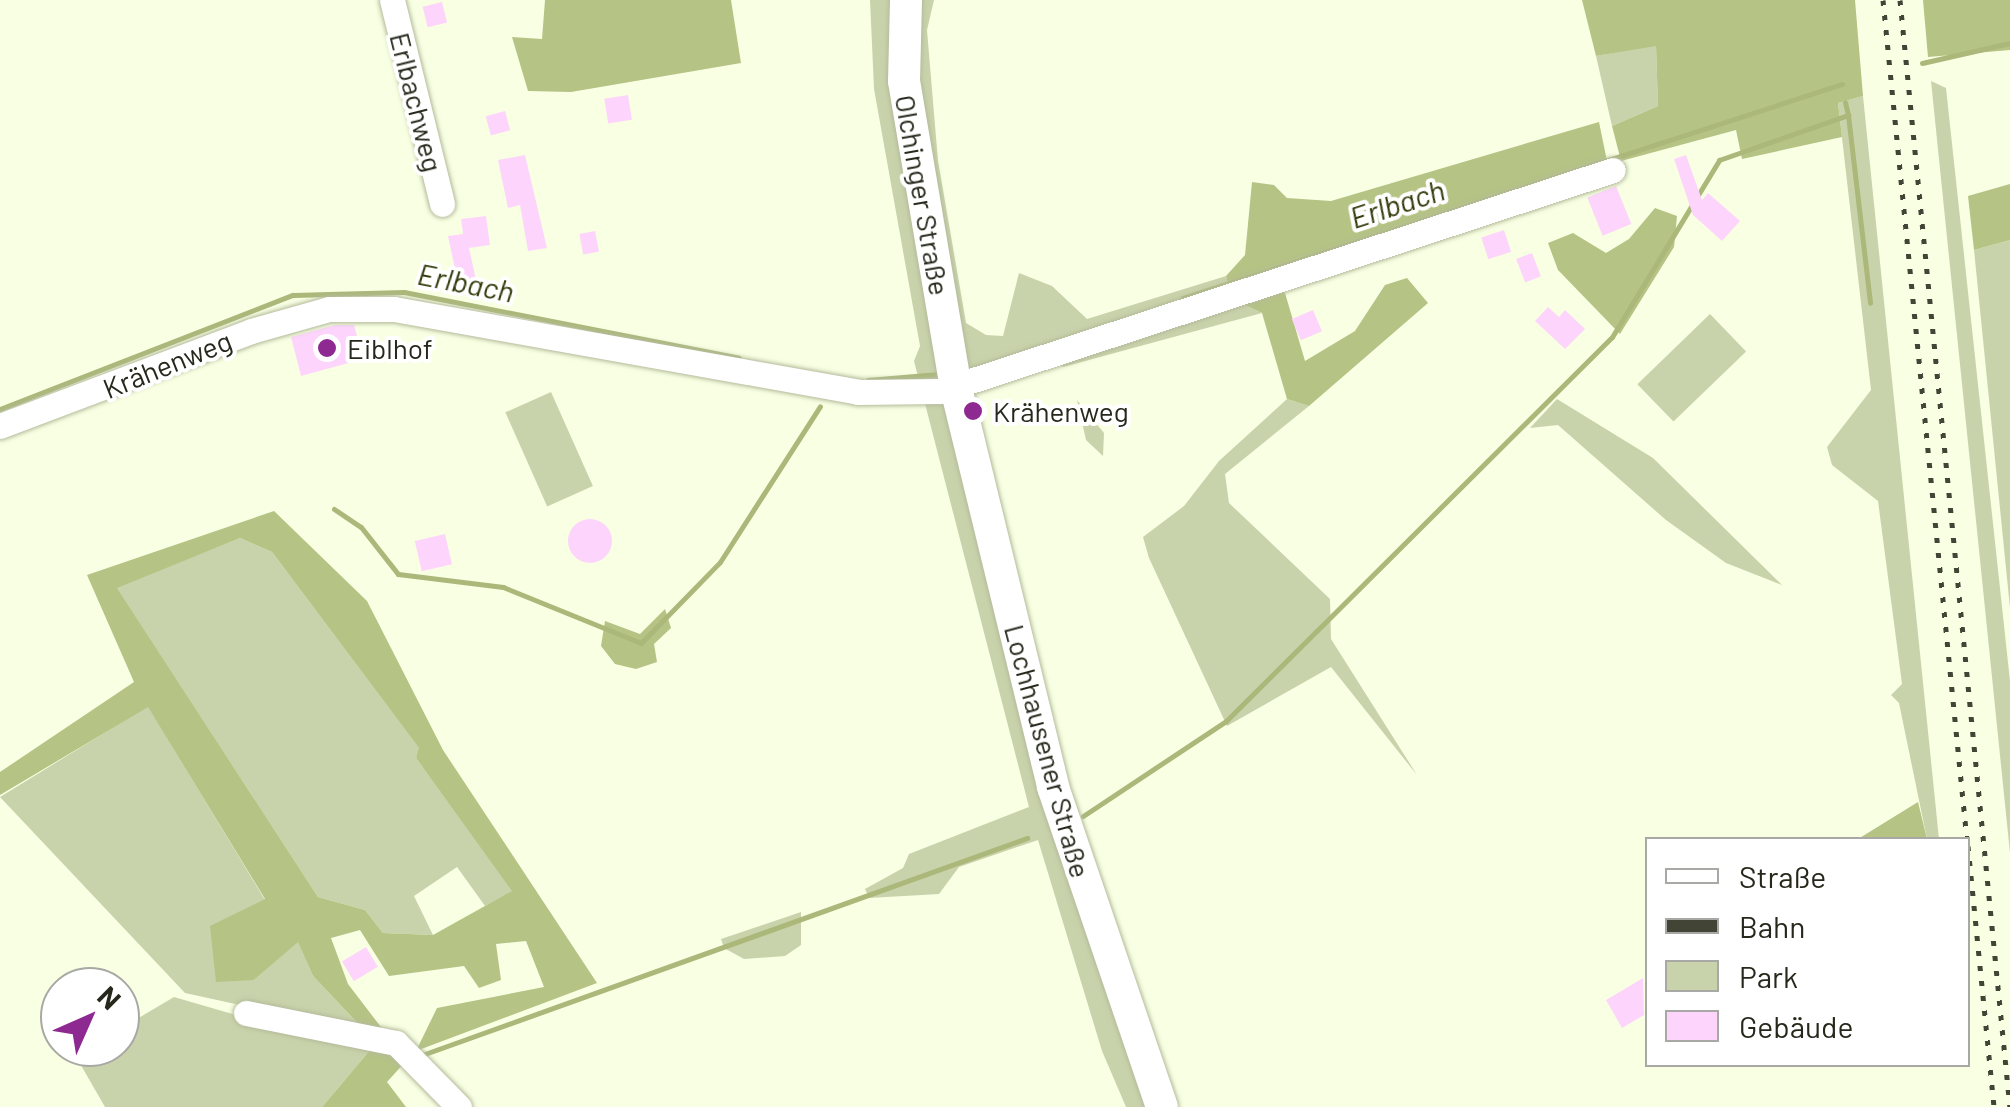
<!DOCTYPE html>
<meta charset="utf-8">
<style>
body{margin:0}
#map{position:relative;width:2010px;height:1107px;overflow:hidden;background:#f8ffe3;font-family:Barlow,sans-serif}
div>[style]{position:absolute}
.green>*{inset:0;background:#c9d3ab;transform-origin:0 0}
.forest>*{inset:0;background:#b5c385}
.stream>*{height:5px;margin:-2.5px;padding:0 2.5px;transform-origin:2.5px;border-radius:2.5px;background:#abb87a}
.building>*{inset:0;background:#fdd5fc;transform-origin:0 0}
.round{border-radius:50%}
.roads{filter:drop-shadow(0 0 2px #b4bb9b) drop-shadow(0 0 2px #b4bb9b)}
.minor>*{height:25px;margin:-12.5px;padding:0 12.5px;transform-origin:12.5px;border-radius:12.5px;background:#fff}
.major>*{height:32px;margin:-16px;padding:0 16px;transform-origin:16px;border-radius:16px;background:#fff}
.rail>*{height:5px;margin-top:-2.5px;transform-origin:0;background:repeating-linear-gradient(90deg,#424536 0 5px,transparent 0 15px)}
.dots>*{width:28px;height:28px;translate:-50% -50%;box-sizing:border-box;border:5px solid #fff;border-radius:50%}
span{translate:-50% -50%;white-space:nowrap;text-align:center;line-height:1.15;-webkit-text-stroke:8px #fff;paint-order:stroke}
.street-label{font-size:28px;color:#25281b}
.poi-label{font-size:28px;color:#25281b}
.left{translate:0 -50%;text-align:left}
.water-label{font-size:30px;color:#353c0d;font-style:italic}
.legend{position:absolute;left:1645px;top:837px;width:325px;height:230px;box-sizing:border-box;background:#fff;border:2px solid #a8a9a4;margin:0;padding:12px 18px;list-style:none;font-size:30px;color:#25281b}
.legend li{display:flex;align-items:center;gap:20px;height:50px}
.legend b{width:50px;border:2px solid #a8a9a4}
.north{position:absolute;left:40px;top:967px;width:100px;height:100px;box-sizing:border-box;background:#fff;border:2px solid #a8a9a4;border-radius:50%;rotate:45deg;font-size:28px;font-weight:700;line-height:40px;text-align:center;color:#25281b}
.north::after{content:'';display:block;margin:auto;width:35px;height:45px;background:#8d2990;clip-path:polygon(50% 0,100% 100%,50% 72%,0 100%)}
</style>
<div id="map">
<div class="green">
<div style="clip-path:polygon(870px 0,934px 0,927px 30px,938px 161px,966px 323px,986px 335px,1003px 336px,1019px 273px,1052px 286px,1087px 319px,1226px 276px,1231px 293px,974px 392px,971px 402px,1065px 785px,1178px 1107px,1126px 1107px,1102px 1051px,1038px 840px,959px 867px,939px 894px,869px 898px,865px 889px,903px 868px,909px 854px,1029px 807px,914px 361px,920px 346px,874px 89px)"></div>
<div style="clip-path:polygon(1656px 45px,1658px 106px,1612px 126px,1596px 56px)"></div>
<div style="clip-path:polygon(1931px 81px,1946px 88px,2010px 681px,2010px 853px)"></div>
<div style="clip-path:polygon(1863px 96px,1939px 839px,1927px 839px,1899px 703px,1891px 695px,1902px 684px,1878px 501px,1832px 465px,1827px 447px,1871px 390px,1838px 103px)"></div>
<div style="clip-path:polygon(2010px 240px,2010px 608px,1974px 250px)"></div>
<div style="clip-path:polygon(1232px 299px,1262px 313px,1063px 367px,1053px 358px)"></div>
<div style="left:1710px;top:314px;width:52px;height:101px;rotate:46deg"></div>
<div style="left:551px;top:392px;width:103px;height:50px;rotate:66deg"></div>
<div style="clip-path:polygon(1287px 399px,1309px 406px,1225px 474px,1229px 503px,1330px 599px,1331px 639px,1417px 775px,1331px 667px,1227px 726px,1149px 558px,1143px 537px,1184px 506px,1219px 461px)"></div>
<div style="clip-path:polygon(1557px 399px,1653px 458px,1782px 585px,1726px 563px,1666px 520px,1558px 425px,1530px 428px)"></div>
<div style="clip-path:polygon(1077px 400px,1104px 433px,1103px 456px,1086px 440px)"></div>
<div style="clip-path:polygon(240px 538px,272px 552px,420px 749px,416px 758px,513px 891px,485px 906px,457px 867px,414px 896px,433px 935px,383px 933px,365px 910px,318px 897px,116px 587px)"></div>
<div style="clip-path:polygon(148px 706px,265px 900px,254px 980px,298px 941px,313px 976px,367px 1033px,185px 993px,0 797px)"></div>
<div style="clip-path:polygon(801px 912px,801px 945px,785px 956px,744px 959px,724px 948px,721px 939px)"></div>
<div style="clip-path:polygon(174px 997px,253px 1020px,376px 1043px,322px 1107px,105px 1107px,75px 1055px,88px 1047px,120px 1047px,120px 1029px)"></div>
</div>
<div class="forest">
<div style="clip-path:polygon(545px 0,731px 0,741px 63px,571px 92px,528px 91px,512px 37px,542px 39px)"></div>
<div style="clip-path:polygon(1582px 0,1855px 0,1863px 96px,1838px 103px,1842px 137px,1742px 159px,1736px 130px,1621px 161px,1612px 126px,1658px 106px,1656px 46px,1596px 56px)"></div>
<div style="clip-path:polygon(1923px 0,2010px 0,2010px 50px,1928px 57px)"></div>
<div style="clip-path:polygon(1599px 122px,1608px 166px,1280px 276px,1305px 361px,1355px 331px,1385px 285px,1407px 278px,1428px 303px,1309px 406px,1287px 399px,1262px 313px,1232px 299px,1226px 276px,1245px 255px,1252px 182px,1274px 185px,1287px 198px,1331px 201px)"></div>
<div style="clip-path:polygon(2010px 184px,2010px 240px,1974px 250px,1968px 196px)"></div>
<div style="clip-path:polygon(1655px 208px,1677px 216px,1674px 247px,1620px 334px,1558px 270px,1548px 243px,1573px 233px,1606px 253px,1629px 239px)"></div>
<div style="clip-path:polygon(evenodd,274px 511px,367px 601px,443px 750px,597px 983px,416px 1051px,437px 1008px,544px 987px,526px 941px,496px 944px,501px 980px,479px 988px,464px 966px,389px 976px,360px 930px,331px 938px,348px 984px,387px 1035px,367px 1033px,313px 976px,298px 942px,254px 980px,216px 982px,210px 926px,265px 899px,148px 707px,0 795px,0 772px,134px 682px,87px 575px,274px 511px,240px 538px,272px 552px,419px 748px,416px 758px,512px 891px,433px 935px,383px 933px,365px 910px,318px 897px,117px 588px,240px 538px)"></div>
<div style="clip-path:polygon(665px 609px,671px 628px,654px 644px,657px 662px,636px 669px,615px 664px,601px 646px,605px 621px,640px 634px)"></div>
<div style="clip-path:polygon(1918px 802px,1927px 839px,1858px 839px)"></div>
<div style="clip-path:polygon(376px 1043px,406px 1061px,387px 1082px,406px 1107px,322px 1107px)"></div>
</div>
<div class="stream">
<div style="left:1922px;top:63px;width:90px;rotate:-12.8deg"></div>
<div style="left:1848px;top:115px;width:189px;rotate:83.3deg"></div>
<div style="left:1183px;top:298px;width:693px;rotate:-17.99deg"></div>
<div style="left:868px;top:380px;width:71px;rotate:-4.8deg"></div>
<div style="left:0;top:409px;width:314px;rotate:-21.3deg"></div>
<div style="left:293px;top:295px;width:111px;rotate:-1.5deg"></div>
<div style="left:404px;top:292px;width:341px;rotate:11.1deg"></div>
<div style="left:334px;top:509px;width:32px;rotate:34deg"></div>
<div style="left:361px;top:527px;width:60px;rotate:51.8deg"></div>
<div style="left:398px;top:574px;width:106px;rotate:7.1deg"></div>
<div style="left:503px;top:587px;width:149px;rotate:22.1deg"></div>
<div style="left:641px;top:643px;width:113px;rotate:-45.7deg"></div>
<div style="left:720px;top:562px;width:185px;rotate:-57.3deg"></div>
<div style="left:1083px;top:816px;width:172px;rotate:-33.6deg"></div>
<div style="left:1226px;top:721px;width:544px;rotate:-44.85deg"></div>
<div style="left:1612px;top:337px;width:207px;rotate:-58.8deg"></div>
<div style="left:1719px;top:160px;width:137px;rotate:-19.2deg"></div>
<div style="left:1848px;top:115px;width:13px;rotate:-103deg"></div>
<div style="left:422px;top:1055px;width:643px;rotate:-19.73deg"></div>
</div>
<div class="building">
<div style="left:442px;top:2px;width:21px;height:20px;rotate:76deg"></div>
<div style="left:628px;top:95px;width:25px;height:24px;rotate:81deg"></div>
<div style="left:505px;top:111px;width:20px;height:20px;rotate:75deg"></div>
<div style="clip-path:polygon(525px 155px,547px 248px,528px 251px,520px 205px,508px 208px,498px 160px)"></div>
<div style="clip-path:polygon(1686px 155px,1702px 200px,1708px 193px,1740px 221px,1722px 241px,1693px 215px,1674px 159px)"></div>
<div style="left:1616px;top:186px;width:41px;height:31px;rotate:68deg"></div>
<div style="clip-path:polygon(486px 216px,490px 245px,469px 248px,478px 289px,460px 292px,448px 236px,463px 234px,461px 219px)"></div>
<div style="left:1504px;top:230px;width:23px;height:24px;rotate:72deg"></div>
<div style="left:595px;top:231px;width:21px;height:16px;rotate:79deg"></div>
<div style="left:1532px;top:253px;width:25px;height:17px;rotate:69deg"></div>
<div style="clip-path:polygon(1548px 307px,1559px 317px,1565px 310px,1585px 329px,1565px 349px,1535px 321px)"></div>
<div style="left:1313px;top:310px;width:23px;height:23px;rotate:67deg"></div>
<div style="clip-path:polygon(335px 325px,354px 325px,363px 359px,301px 376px,291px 337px)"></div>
<div class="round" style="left:568px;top:519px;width:44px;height:44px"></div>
<div style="left:445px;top:534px;width:31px;height:31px;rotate:77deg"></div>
<div style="left:366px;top:947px;width:23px;height:28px;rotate:59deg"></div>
<div style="clip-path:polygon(1643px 978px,1644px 1015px,1622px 1028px,1606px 1000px)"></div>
</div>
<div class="roads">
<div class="minor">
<div style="left:392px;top:0;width:210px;rotate:76.2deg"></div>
<div style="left:0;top:426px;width:268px;rotate:-20.7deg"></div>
<div style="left:251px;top:331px;width:81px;rotate:-15.8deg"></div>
<div style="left:329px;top:309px;width:65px"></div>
<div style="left:394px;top:309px;width:471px;rotate:10.1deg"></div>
<div style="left:858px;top:392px;width:82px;rotate:-0.7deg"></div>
<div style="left:940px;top:391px;width:708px;rotate:-18.18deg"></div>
<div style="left:246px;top:1013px;width:153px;rotate:11.3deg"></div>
<div style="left:396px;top:1043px;width:90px;rotate:45.5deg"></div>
</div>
<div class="major">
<div style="left:906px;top:0;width:81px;rotate:91.4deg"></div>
<div style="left:904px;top:81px;width:311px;rotate:80.4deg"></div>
<div style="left:956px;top:388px;width:411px;rotate:76.3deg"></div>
<div style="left:1053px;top:787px;width:338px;rotate:71.2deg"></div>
</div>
</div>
<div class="rail">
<div style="left:1883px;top:0;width:844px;rotate:84.29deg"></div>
<div style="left:1900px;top:0;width:1112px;rotate:84.33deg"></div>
<div style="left:1968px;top:846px;width:262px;rotate:84.3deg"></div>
</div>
<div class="dots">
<div style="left:327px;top:348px;background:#8d2990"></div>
<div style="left:973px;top:411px;background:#8d2990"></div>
</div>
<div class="street-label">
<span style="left:417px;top:102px;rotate:76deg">Erlbachweg</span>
<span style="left:923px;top:195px;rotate:80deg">Olchinger Straße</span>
<span style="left:167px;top:364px;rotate:-22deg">Krähenweg</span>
<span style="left:1048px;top:751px;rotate:75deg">Lochhausener Straße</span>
</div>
<div class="poi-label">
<span class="left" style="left:347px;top:348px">Eiblhof</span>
<span class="left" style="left:993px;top:411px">Krähenweg</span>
</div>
<div class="water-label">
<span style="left:1397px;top:203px;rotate:-18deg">Erlbach</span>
<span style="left:466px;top:282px;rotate:11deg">Erlbach</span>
</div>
<ul class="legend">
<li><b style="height:12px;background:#fff"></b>Straße</li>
<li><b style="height:12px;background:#424536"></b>Bahn</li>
<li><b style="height:28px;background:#c9d3ab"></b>Park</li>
<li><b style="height:28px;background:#fdd5fc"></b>Gebäude</li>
</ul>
<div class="north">N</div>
</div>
